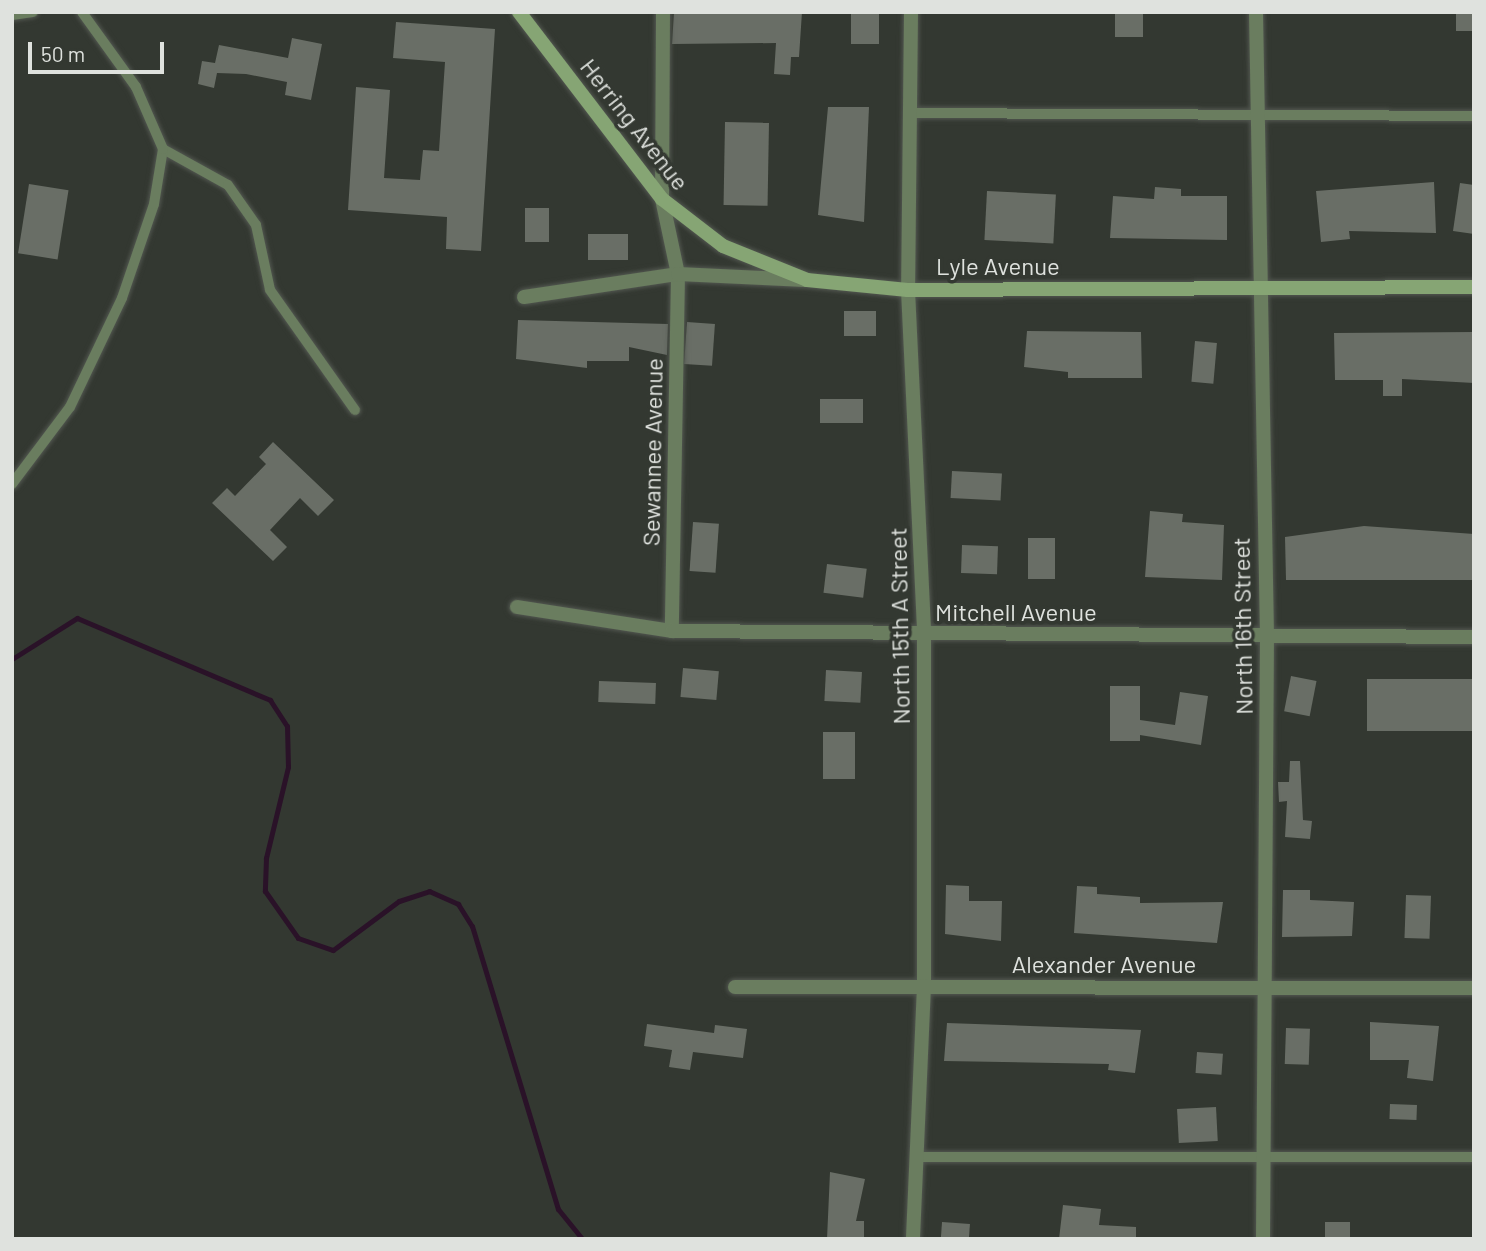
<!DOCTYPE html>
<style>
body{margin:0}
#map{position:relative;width:1486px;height:1251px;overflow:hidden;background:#333831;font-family:Barlow,sans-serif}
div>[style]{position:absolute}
.stream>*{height:5px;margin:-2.5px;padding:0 2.5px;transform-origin:2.5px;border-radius:2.5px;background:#2a1228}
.building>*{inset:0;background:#696e66;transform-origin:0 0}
.roads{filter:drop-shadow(0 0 2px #525750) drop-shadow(0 0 2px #525750)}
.service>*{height:10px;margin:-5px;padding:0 5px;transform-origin:5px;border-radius:5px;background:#6a7d5f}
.minor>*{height:14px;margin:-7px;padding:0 7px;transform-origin:7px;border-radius:7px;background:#6a7d5f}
.secondary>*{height:14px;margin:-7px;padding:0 7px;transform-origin:7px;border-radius:7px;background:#86a574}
span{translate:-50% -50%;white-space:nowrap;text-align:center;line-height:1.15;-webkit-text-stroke:7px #333831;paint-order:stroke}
.street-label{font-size:24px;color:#dfe2de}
.frame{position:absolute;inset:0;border:14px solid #dfe2de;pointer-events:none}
.scale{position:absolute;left:28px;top:42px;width:136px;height:32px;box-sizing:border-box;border:4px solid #dfe2de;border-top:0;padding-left:9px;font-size:21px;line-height:24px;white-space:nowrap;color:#dfe2de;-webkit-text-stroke:5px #333831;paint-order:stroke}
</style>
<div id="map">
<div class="stream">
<div style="left:12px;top:659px;width:77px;rotate:-32.2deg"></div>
<div style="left:77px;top:618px;width:210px;rotate:23deg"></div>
<div style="left:270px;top:700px;width:31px;rotate:57deg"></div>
<div style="left:287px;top:726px;width:41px;rotate:88.6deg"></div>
<div style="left:288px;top:767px;width:94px;rotate:103.6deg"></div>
<div style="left:266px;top:858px;width:33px;rotate:92deg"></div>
<div style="left:265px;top:891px;width:57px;rotate:54.9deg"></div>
<div style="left:298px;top:938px;width:37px;rotate:19deg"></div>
<div style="left:333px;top:950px;width:82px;rotate:-36.6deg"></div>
<div style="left:399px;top:901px;width:32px;rotate:-18deg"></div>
<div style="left:429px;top:891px;width:32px;rotate:24deg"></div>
<div style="left:458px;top:904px;width:26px;rotate:58deg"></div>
<div style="left:472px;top:926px;width:296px;rotate:73.1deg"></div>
<div style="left:558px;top:1209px;width:38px;rotate:51deg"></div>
</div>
<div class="building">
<div style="clip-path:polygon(674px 12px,802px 12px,799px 57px,791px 57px,790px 75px,774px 74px,776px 43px,672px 44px)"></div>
<div style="left:851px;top:12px;width:28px;height:32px"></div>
<div style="left:1115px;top:12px;width:28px;height:25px"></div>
<div style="left:1456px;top:12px;width:18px;height:19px"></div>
<div style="clip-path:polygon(396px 22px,495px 29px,481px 251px,446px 249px,447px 217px,348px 210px,356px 87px,390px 90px,384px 178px,420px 180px,423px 150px,439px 151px,445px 62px,393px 58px)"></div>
<div style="clip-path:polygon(292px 38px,322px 44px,311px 100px,285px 95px,287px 82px,246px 74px,217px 73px,214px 88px,198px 84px,202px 61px,215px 63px,219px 45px,288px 58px)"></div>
<div style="clip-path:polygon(828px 107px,869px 107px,864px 222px,818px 215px)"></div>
<div style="left:725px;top:122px;width:44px;height:83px;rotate:1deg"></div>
<div style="clip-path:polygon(1434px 182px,1436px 233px,1349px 231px,1350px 239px,1321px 242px,1316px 191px)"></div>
<div style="clip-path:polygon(1460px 183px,1474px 185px,1474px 234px,1453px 231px)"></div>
<div style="left:29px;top:184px;width:40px;height:70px;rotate:9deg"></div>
<div style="clip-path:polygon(1155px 187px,1181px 189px,1181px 196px,1227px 196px,1227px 240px,1110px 238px,1113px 196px,1154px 199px)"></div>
<div style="left:987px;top:191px;width:69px;height:49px;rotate:3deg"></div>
<div style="left:525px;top:208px;width:24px;height:34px"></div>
<div style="left:588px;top:234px;width:40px;height:26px"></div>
<div style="left:844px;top:311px;width:32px;height:25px"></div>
<div style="clip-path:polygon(518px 320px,668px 324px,667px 355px,629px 347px,629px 361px,587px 361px,587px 368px,516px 359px)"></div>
<div style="left:687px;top:322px;width:28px;height:42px;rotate:4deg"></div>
<div style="clip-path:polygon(1027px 331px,1141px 332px,1142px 378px,1068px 378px,1068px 372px,1024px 367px)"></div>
<div style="clip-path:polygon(1474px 332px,1474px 383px,1402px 379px,1402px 396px,1383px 396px,1383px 380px,1335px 380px,1334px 333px)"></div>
<div style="left:1195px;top:341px;width:22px;height:41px;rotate:5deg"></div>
<div style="left:820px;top:399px;width:43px;height:24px"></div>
<div style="clip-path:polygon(273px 442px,334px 500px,318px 516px,300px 498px,270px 530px,287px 547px,273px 561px,212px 503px,227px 488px,235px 496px,266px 464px,259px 457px)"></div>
<div style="left:952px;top:471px;width:50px;height:27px;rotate:3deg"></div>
<div style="clip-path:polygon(1150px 511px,1183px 514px,1182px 522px,1224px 525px,1222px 580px,1145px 577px)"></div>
<div style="left:693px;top:522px;width:26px;height:49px;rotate:4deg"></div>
<div style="clip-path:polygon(1364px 526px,1474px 534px,1474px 580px,1286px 580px,1285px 537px)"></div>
<div style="left:1028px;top:538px;width:27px;height:41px"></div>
<div style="left:962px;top:545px;width:36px;height:28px;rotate:2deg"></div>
<div style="left:827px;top:564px;width:40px;height:29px;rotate:7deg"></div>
<div style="left:683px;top:668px;width:36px;height:29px;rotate:5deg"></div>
<div style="left:826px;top:670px;width:36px;height:31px;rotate:3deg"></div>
<div style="left:1291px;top:676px;width:26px;height:36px;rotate:11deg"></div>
<div style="left:1474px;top:679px;width:52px;height:107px;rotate:90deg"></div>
<div style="left:599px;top:681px;width:57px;height:21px;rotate:2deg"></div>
<div style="clip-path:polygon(1110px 686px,1140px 686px,1140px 720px,1175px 725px,1180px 692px,1208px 696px,1201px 745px,1140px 735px,1140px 741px,1110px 741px)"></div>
<div style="left:823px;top:732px;width:32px;height:47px"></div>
<div style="clip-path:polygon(1290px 761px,1300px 761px,1303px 820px,1312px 821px,1310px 839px,1285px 837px,1287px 801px,1279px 802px,1278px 782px,1289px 782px)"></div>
<div style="clip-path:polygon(946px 885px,969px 886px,969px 901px,1002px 901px,1001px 941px,945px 934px)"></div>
<div style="clip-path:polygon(1077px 886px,1097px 887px,1097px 894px,1140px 897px,1140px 903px,1223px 902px,1217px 943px,1074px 933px)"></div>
<div style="clip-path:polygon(1283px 890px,1310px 890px,1310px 900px,1354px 902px,1352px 936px,1282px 937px)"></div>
<div style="left:1406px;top:895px;width:25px;height:43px;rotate:2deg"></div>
<div style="clip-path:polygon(1370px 1022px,1439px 1026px,1433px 1081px,1407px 1078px,1409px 1060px,1370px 1060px)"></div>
<div style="clip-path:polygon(947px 1023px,1141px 1030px,1135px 1073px,1108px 1070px,1109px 1064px,944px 1061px)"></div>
<div style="clip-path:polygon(647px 1024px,714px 1033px,715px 1025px,747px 1029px,743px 1058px,693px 1052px,690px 1070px,669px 1067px,672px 1050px,644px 1046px)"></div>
<div style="left:1286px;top:1028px;width:24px;height:36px;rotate:2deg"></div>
<div style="left:1197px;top:1052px;width:26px;height:21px;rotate:4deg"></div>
<div style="left:1390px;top:1104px;width:27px;height:15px;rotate:2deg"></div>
<div style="left:1216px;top:1107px;width:34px;height:39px;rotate:87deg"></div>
<div style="clip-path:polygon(830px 1172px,865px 1179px,856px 1221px,864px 1221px,864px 1239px,827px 1239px)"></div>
<div style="clip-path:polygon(1063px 1205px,1101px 1209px,1099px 1225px,1136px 1227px,1136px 1239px,1059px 1239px)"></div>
<div style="left:942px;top:1222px;width:28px;height:17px;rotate:4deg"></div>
<div style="left:1325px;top:1222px;width:25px;height:17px"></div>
</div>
<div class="roads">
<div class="service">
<div style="left:12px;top:15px;width:21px;rotate:-8deg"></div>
<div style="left:910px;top:113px;width:564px;rotate:0.3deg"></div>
<div style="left:163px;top:149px;width:74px;rotate:29deg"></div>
<div style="left:228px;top:185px;width:49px;rotate:55deg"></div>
<div style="left:256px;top:225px;width:66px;rotate:77.8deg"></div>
<div style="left:270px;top:290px;width:147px;rotate:54.7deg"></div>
<div style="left:12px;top:484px;width:96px;rotate:-53deg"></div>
<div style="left:70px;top:407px;width:121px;rotate:-64.5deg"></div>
<div style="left:122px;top:298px;width:99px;rotate:-71.2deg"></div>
<div style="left:154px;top:204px;width:56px;rotate:-80.7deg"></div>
<div style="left:163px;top:149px;width:68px;rotate:-113.5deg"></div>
<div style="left:136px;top:87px;width:92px;rotate:-125.8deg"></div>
<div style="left:916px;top:1157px;width:558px"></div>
</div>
<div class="minor">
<div style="left:663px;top:12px;width:187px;rotate:90.3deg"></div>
<div style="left:662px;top:199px;width:77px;rotate:78deg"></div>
<div style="left:678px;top:274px;width:357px;rotate:91deg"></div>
<div style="left:911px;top:12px;width:278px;rotate:90.6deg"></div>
<div style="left:908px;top:290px;width:344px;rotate:87.3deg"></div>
<div style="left:924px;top:634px;width:352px;rotate:90deg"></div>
<div style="left:924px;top:986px;width:253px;rotate:92.5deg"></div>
<div style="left:1256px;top:12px;width:624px;rotate:88.99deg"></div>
<div style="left:1267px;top:636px;width:603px;rotate:90.38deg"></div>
<div style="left:524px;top:297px;width:156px;rotate:-8.5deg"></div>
<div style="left:678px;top:274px;width:127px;rotate:2.7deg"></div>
<div style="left:517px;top:607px;width:157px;rotate:8.8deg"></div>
<div style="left:672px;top:631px;width:802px;rotate:0.43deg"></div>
<div style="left:735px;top:987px;width:739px;rotate:0.08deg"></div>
</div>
<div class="secondary">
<div style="left:519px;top:12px;width:235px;rotate:52.6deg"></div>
<div style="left:662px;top:199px;width:77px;rotate:37.6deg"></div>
<div style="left:723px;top:246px;width:91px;rotate:22deg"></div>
<div style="left:807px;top:280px;width:101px;rotate:5.7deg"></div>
<div style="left:908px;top:290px;width:566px;rotate:-0.3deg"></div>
</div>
</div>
<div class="street-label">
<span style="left:635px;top:124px;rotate:52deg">Herring Avenue</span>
<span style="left:998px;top:266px">Lyle Avenue</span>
<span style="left:652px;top:452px;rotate:-89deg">Sewannee Avenue</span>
<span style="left:1016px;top:612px">Mitchell Avenue</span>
<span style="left:899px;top:626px;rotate:-91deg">North 15th A Street</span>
<span style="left:1242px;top:626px;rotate:-91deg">North 16th Street</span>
<span style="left:1104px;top:964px">Alexander Avenue</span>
</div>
<div class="frame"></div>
<div class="scale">50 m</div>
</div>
